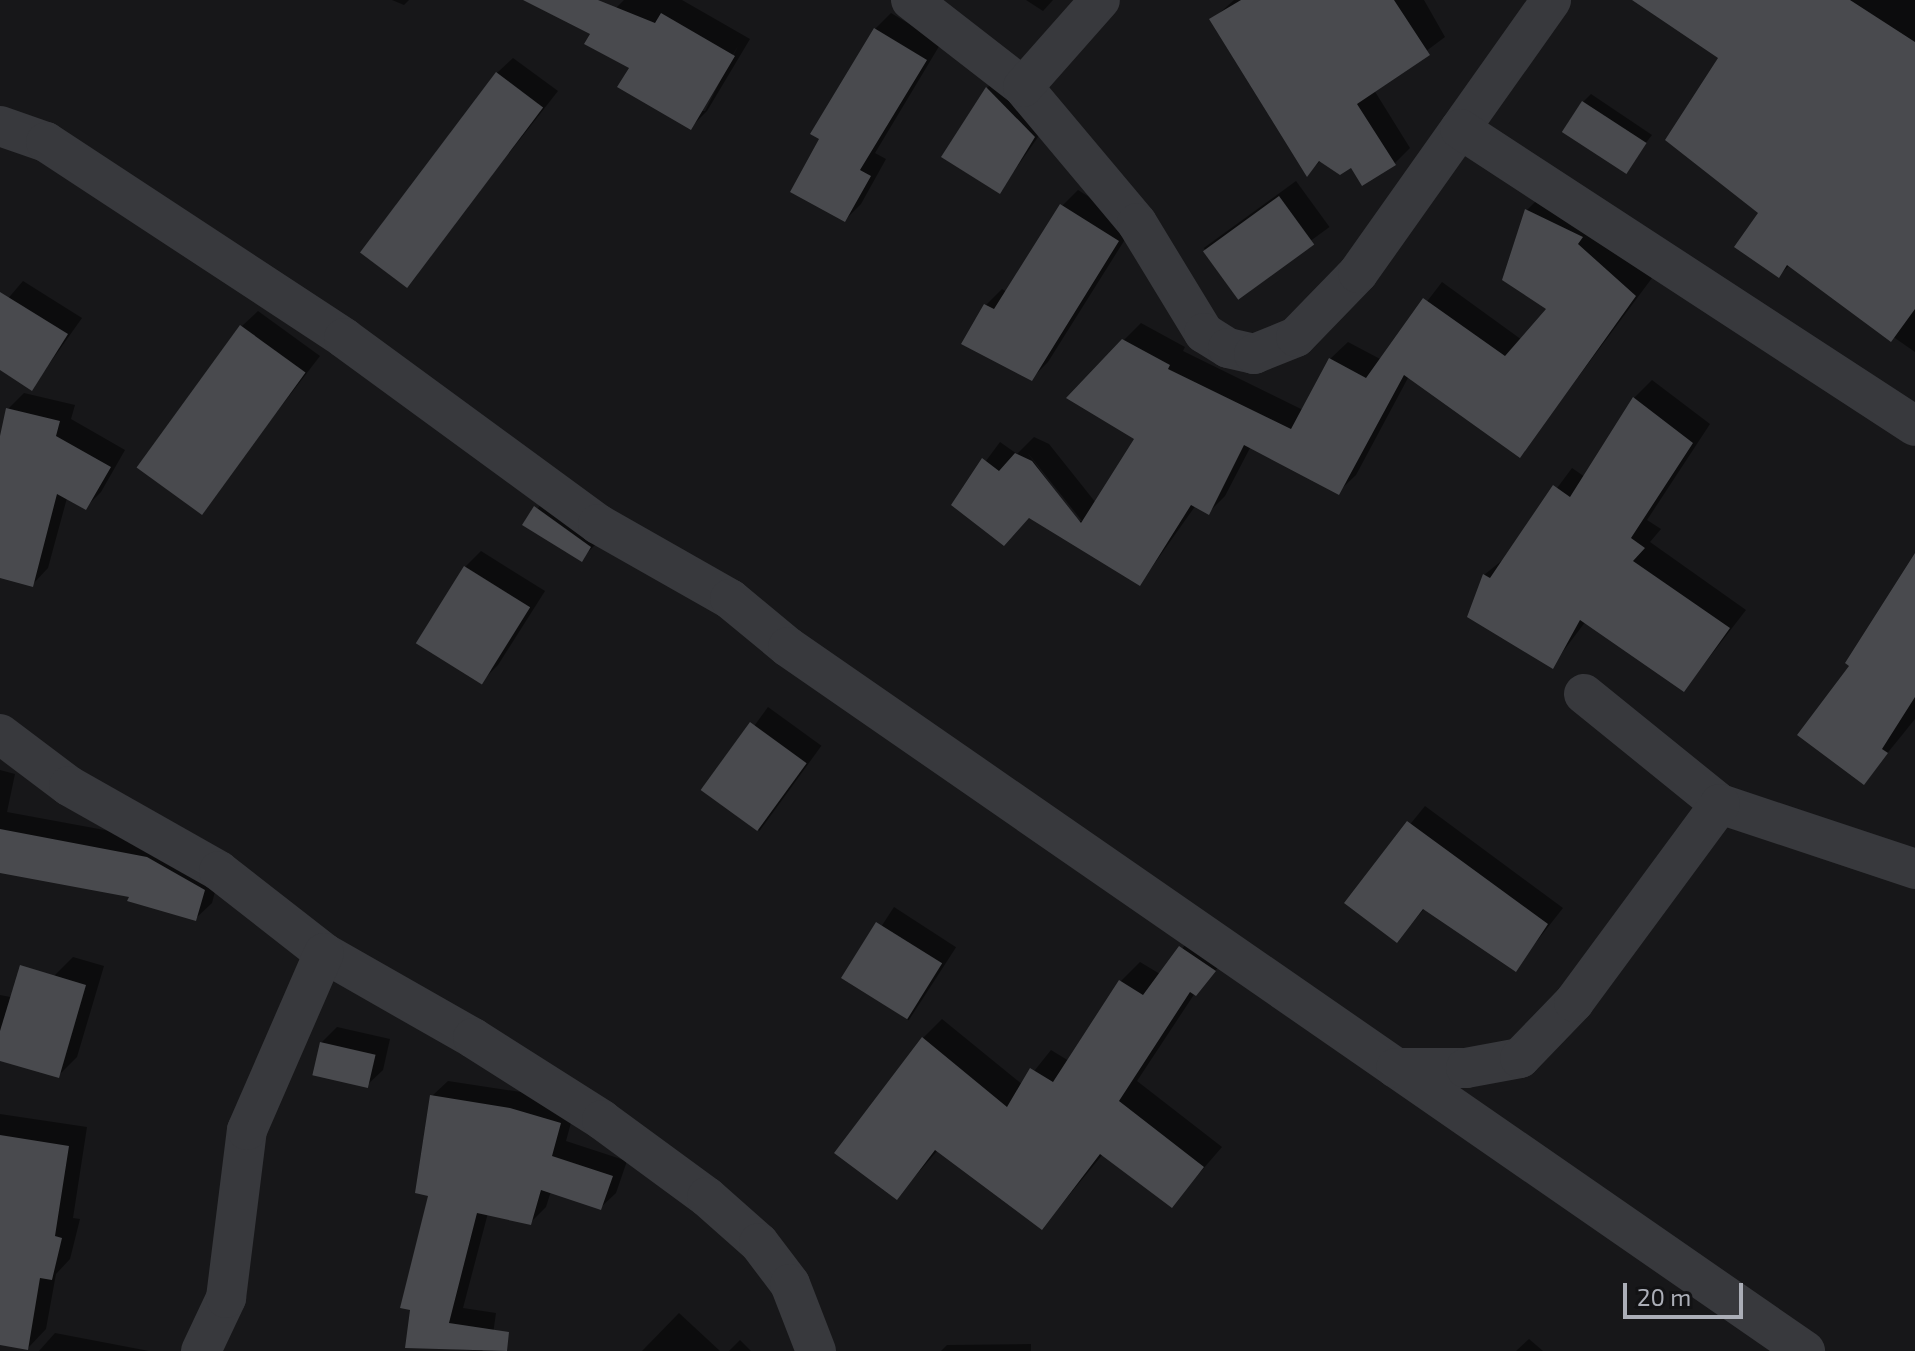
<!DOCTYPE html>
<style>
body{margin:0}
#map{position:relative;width:1915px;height:1351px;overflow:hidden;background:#171719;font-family:"Exo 2",sans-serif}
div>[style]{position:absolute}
.shadow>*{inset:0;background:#0007;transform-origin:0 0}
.building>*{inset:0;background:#494a4e;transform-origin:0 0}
.minor>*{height:40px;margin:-20px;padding:0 20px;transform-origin:20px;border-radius:20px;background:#38393d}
span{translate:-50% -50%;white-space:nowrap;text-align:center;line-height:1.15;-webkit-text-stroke:6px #121214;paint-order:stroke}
.scale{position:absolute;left:1623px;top:1283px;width:120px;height:36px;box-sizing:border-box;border:4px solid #abaeb7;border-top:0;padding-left:10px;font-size:24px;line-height:28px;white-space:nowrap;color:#abaeb7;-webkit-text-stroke:6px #121214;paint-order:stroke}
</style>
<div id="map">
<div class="shadow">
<div style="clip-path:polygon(392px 0,409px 0,404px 5px)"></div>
<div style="clip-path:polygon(evenodd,624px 0,682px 0,750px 39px,707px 111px,691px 127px,631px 67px,616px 8px,624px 0,738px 46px,705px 111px,700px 111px,738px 46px)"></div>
<div style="clip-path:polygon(1026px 0,1053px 0,1043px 11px)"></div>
<div style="clip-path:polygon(1234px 0,1424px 0,1445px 37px,1374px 90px,1410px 148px,1394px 164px,1321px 160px,1308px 174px,1212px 20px)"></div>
<div style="clip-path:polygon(1635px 0,1915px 0,1915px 352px,1790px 265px,1779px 275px,1721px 57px)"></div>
<div style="clip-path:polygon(891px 13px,941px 43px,875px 153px,886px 159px,861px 204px,845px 220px,875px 29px)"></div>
<div style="clip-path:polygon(513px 58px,558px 91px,405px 285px,497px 73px)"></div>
<div style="clip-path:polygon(1003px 73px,1050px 120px,1000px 191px,987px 88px)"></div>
<div style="clip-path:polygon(1591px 94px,1652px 135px,1630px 163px,1583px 102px)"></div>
<div style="left:1296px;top:181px;width:57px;height:114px;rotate:54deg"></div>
<div style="clip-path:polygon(1078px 190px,1134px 225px,1048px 362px,1032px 378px,986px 305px,1002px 289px,1007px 292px,1062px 206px)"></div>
<div style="clip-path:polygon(evenodd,1544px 193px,1594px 226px,1652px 278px,1520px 455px,1409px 376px,1356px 475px,1338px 492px,1251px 446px,1225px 496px,1208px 513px,1196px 505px,1140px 584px,1030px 517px,1004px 544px,954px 504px,1000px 442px,1017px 454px,1034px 437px,1049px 444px,1096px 503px,1136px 438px,1124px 340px,1141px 323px,1185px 347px,1183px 351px,1303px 410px,1330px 359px,1348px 342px,1382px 360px,1442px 282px,1522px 340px,1550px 309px,1527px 210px,1544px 193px,1027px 452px,1082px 521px,1077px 521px,1027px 452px)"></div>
<div style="clip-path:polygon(23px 281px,82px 318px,32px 388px,0 368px,0 308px)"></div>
<div style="clip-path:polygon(258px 311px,320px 356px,201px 510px,242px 326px)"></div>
<div style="clip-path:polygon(1652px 380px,1710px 424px,1647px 520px,1661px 529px,1650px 542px,1746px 610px,1684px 690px,1586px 621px,1552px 666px,1469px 616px,1484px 575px,1505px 558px,1572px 468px,1585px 477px,1634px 398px)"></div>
<div style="clip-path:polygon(24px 393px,75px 405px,71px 419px,125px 450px,101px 492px,85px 508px,67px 498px,48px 568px,32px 585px,0 576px,0 444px,8px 409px)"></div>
<div style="clip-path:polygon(552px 491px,597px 543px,581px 559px,525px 524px)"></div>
<div style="clip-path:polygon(481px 551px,545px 591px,498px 665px,482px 681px,465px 567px)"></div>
<div style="clip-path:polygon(1915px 567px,1915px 719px,1864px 782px,1852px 665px)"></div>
<div style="left:768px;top:707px;width:66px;height:105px;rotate:36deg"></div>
<div style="clip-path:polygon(0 770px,15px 774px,7px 812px,164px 841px,220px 873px,212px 903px,195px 919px,131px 895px,0 871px)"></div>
<div style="clip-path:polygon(1425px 806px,1563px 908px,1515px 969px,1425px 908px,1397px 940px,1347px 902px)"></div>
<div style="left:894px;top:907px;width:74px;height:87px;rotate:33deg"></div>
<div style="clip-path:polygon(1200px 928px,1233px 951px,1195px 993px,1137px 1081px,1222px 1147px,1171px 1206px,1103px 1154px,1042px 1228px,938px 1150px,897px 1197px,923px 1038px,942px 1019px,1023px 1085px,1051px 1050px,1069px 1061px,1121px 981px,1140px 962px,1160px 974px)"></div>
<div style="clip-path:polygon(73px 957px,104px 966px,77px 1057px,58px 1076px,0 1059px,0 995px,47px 1004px,54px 976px)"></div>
<div style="clip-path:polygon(337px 1027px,390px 1039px,383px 1070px,366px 1086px,321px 1043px)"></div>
<div style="clip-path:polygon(448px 1081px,527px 1093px,575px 1108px,566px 1141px,627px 1161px,616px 1193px,600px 1208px,551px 1191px,546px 1207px,530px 1223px,488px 1213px,463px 1308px,496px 1313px,492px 1341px,482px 1351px,407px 1346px,431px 1194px,432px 1096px)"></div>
<div style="clip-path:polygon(0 1114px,87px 1127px,73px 1218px,80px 1219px,70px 1259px,56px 1274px,46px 1329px,28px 1348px,0 1343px)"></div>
<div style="clip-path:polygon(679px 1313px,720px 1351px,642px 1351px)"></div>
<div style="clip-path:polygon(55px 1333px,149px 1351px,39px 1351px)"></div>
<div style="clip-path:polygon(1529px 1339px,1543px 1351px,1516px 1351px)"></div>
<div style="clip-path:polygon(740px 1340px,751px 1351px,729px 1351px)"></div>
<div style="clip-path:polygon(1031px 1344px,1031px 1351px,941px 1351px,947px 1345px)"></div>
</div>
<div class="building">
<div style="clip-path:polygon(523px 0,598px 0,655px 23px,661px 13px,735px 56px,691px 130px,617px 87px,629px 68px,584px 44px,590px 34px)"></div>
<div style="clip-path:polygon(1241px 0,1394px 0,1430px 55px,1357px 104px,1396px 165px,1362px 186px,1351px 168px,1340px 175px,1319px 161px,1307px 177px,1209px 19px)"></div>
<div style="clip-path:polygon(1632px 0,1850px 0,1915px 42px,1915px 309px,1891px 342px,1787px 265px,1779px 278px,1734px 247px,1758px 213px,1665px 140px,1718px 58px)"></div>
<div style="clip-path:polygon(874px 28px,927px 60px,860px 170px,871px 176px,845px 222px,790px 192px,819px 139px,810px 134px)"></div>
<div style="left:496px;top:72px;width:59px;height:226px;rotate:37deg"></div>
<div style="clip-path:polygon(986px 87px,1035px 137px,1000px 194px,941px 157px)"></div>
<div style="left:1582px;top:101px;width:77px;height:37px;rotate:33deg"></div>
<div style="left:1279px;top:196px;width:60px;height:94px;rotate:54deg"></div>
<div style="clip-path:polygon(1060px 204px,1119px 241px,1032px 381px,961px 344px,984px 304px,994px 309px)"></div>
<div style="clip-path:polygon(1525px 209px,1583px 237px,1578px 244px,1636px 296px,1520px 458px,1404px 375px,1339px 495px,1244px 445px,1209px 515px,1191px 505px,1140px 586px,1029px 518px,1004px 546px,951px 505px,982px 458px,999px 471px,1015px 453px,1032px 461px,1081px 523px,1134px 439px,1066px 398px,1122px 339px,1170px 365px,1168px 369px,1291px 429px,1329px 358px,1366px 378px,1423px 298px,1505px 356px,1546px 309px,1502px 280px)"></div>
<div style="clip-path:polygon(0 292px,68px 334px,32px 391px,0 370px)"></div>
<div style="left:240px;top:325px;width:81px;height:176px;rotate:36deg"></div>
<div style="clip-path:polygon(1633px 397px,1693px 443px,1631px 538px,1645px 548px,1633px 561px,1730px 628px,1684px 692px,1580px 620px,1553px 669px,1467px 617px,1483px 574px,1490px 578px,1553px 485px,1570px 497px)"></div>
<div style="clip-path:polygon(6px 408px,60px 421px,56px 436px,111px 467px,86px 510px,57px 494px,33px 587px,0 578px,0 436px)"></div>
<div style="clip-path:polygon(534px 506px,591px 547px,582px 562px,522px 525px)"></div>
<div style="clip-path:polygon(1915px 553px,1915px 697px,1882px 749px,1888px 753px,1864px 785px,1797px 735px,1849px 666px,1845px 663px)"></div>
<div style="left:464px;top:566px;width:78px;height:91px;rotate:32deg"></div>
<div style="left:750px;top:722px;width:70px;height:84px;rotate:36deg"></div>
<div style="clip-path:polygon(1407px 821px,1548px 924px,1516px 972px,1423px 909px,1397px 943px,1344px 903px)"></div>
<div style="clip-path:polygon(0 829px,147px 857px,205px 890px,196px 921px,127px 901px,129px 897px,0 873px)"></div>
<div style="left:876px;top:922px;width:78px;height:66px;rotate:32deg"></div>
<div style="clip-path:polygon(1179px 946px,1216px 971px,1196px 996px,1190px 992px,1119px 1101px,1204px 1167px,1172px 1208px,1100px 1154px,1042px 1230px,935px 1150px,897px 1200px,834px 1153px,922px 1037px,1007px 1107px,1030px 1068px,1053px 1082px,1119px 980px,1143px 995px)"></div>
<div style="clip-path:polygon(20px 965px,86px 985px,59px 1078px,0 1061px,0 1031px)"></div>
<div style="left:320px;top:1042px;width:57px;height:34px;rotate:13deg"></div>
<div style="clip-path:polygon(430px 1095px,510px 1108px,561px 1123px,552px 1156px,613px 1176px,601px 1210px,541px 1190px,531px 1225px,477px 1213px,449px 1323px,509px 1332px,507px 1351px,405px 1348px,410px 1310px,400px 1308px,428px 1196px,415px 1193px)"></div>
<div style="clip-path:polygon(0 1135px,69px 1146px,55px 1236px,62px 1238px,52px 1280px,40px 1278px,28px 1350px,0 1345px)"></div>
</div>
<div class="minor">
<div style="left:911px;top:0;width:142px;rotate:37.8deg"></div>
<div style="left:1023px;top:87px;width:177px;rotate:50deg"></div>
<div style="left:1137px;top:223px;width:129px;rotate:58.7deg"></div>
<div style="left:1204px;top:333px;width:28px;rotate:32deg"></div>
<div style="left:1228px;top:348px;width:27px;rotate:13deg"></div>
<div style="left:1254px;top:354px;width:45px;rotate:-22deg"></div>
<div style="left:1296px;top:337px;width:89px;rotate:-45.9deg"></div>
<div style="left:1358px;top:273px;width:334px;rotate:-54.7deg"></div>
<div style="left:1023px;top:87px;width:116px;rotate:-48.5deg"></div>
<div style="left:0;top:126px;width:49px;rotate:19.2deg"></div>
<div style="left:46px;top:142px;width:357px;rotate:33.3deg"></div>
<div style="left:344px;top:338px;width:315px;rotate:36.2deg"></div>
<div style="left:598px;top:524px;width:152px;rotate:29.6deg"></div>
<div style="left:730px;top:599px;width:75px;rotate:39.6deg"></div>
<div style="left:788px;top:647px;width:1237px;rotate:34.69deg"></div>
<div style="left:1460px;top:129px;width:543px;rotate:33.13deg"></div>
<div style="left:1584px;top:694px;width:175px;rotate:39deg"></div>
<div style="left:1720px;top:804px;width:206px;rotate:18.4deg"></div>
<div style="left:0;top:734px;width:86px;rotate:37deg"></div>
<div style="left:69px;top:786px;width:172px;rotate:29.5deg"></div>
<div style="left:219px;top:871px;width:133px;rotate:38deg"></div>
<div style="left:324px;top:953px;width:172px;rotate:29.7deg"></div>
<div style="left:473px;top:1038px;width:153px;rotate:32.4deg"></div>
<div style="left:602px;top:1120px;width:130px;rotate:36.3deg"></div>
<div style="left:707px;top:1197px;width:69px;rotate:41.5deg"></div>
<div style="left:759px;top:1243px;width:51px;rotate:52.9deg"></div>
<div style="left:790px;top:1284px;width:72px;rotate:68.8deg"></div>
<div style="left:1396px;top:1068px;width:70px"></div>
<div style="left:1466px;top:1068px;width:55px;rotate:-10.5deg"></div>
<div style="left:1520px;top:1058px;width:78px;rotate:-46deg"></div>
<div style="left:1574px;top:1002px;width:246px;rotate:-53.6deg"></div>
<div style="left:201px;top:1351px;width:59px;rotate:-64.7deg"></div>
<div style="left:226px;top:1298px;width:169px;rotate:-82.9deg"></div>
<div style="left:247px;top:1130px;width:193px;rotate:-66.5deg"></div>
</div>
<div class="scale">20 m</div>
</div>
